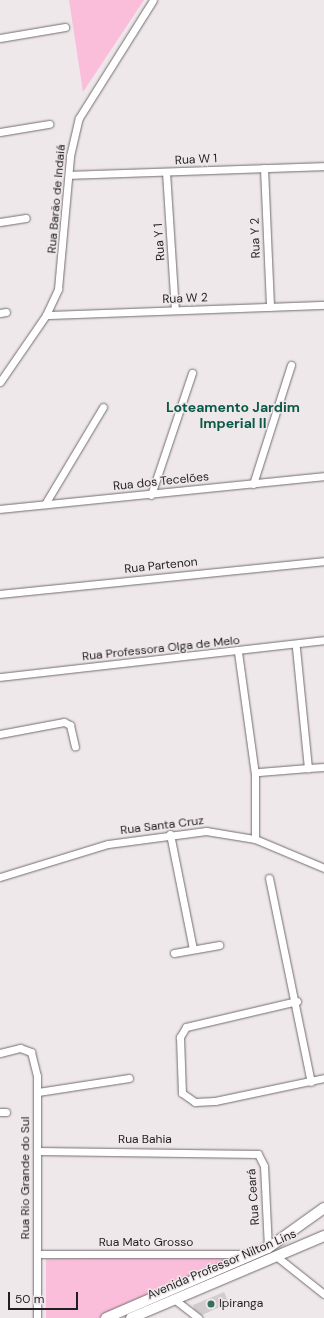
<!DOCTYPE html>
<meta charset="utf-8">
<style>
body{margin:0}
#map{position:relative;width:324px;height:1318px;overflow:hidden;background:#efe8eb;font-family:"DM Sans",sans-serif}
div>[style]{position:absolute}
.green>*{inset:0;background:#fabeda}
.building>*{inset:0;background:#d2cccf}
.roads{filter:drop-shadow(0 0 1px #726c6f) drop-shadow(0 0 1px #726c6f)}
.minor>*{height:7px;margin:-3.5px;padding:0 3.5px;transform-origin:3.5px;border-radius:3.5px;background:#fff}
.secondary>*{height:10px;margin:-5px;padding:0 5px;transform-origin:5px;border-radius:5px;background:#fff}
.dots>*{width:11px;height:11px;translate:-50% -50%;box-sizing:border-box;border:2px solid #efe8eb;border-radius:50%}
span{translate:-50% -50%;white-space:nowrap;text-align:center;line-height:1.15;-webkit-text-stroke:3px #efe8eb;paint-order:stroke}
.street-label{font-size:12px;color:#201e1f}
.poi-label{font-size:12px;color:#201e1f}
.left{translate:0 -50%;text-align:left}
.quarter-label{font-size:14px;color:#0b5a45;font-weight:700}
.scale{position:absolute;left:8px;top:1292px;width:70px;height:18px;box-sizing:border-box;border:2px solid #201e1f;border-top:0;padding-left:5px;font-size:12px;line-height:14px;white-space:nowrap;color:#201e1f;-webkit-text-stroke:3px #efe8eb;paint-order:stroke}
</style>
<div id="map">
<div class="green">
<div style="clip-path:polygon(69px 0,144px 0,83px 92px)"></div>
<div style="clip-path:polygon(250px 1255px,101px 1318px,46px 1318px,46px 1259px)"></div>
</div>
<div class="building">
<div style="clip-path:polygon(224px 1292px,229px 1303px,202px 1315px,194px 1309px,193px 1305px)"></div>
</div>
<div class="roads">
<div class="minor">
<div style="left:0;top:38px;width:66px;rotate:-9.6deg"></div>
<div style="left:0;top:132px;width:50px;rotate:-9.3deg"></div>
<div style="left:264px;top:168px;width:139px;rotate:87.5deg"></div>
<div style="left:166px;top:172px;width:138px;rotate:86.3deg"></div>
<div style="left:69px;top:175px;width:255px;rotate:-2deg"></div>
<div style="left:0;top:222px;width:26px;rotate:-9deg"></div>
<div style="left:0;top:313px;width:6px;rotate:-9deg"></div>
<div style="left:46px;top:315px;width:278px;rotate:-2.1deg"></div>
<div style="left:0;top:382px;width:81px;rotate:-55.5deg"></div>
<div style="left:46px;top:315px;width:29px;rotate:-65deg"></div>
<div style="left:58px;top:289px;width:134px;rotate:-84.8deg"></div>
<div style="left:70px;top:156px;width:39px;rotate:-77deg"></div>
<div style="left:79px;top:118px;width:139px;rotate:-57.9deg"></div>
<div style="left:253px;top:484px;width:125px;rotate:-72.3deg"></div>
<div style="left:151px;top:495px;width:129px;rotate:-71.4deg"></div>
<div style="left:45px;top:504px;width:113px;rotate:-59.1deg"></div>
<div style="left:0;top:509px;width:326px;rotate:-5.8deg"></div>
<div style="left:0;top:594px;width:326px;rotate:-5.8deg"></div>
<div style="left:296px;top:648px;width:121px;rotate:84.3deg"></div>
<div style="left:308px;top:768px;width:16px;rotate:-4deg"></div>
<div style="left:238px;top:652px;width:123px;rotate:82.1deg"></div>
<div style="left:255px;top:774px;width:65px;rotate:90deg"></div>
<div style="left:0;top:677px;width:326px;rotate:-6.5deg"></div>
<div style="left:0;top:734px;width:65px;rotate:-10.6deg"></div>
<div style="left:64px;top:722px;width:7px;rotate:27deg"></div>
<div style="left:70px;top:725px;width:22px;rotate:77deg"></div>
<div style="left:259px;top:772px;width:49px;rotate:-4.7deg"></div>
<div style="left:170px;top:834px;width:117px;rotate:78.7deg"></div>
<div style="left:0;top:877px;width:113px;rotate:-17deg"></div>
<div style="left:108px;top:844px;width:99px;rotate:-7.6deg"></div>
<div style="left:206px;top:831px;width:50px;rotate:9.3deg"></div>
<div style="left:255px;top:839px;width:75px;rotate:22.8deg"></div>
<div style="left:269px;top:878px;width:208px;rotate:78.4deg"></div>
<div style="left:174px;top:953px;width:46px;rotate:-10.1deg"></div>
<div style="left:297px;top:1001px;width:114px;rotate:166.8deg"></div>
<div style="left:186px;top:1027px;width:12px;rotate:121deg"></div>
<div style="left:180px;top:1037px;width:56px;rotate:88deg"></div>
<div style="left:182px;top:1093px;width:16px;rotate:35deg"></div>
<div style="left:195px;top:1102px;width:20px;rotate:-3deg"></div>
<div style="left:215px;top:1101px;width:111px;rotate:-11.9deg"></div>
<div style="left:0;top:1053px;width:21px;rotate:-14deg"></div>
<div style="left:20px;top:1048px;width:12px;rotate:20deg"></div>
<div style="left:31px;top:1052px;width:25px;rotate:76deg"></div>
<div style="left:37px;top:1076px;width:242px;rotate:90deg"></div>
<div style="left:38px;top:1092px;width:92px;rotate:-8.7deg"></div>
<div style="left:0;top:1112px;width:6px"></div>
<div style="left:38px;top:1151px;width:220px;rotate:0.8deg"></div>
<div style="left:258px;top:1154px;width:13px;rotate:63deg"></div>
<div style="left:264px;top:1166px;width:82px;rotate:87.2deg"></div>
<div style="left:37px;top:1254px;width:213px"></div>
<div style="left:276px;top:1256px;width:61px;rotate:38.4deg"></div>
<div style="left:174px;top:1299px;width:31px;rotate:38deg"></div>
</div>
<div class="secondary">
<div style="left:106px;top:1318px;width:176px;rotate:-23.4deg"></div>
<div style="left:268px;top:1248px;width:69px;rotate:-35.5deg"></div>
<div style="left:131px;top:1318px;width:210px;rotate:-23deg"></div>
</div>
</div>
<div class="dots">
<div style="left:211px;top:1304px;background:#336f5b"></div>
</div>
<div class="street-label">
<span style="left:196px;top:160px;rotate:-3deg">Rua W 1</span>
<span style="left:57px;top:199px;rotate:-85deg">Rua Barão de Indaiá</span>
<span style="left:256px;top:238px;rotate:-92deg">Rua Y 2</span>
<span style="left:160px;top:242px;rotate:-94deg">Rua Y 1</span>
<span style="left:185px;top:299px;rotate:-2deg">Rua W 2</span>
<span style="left:161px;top:482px;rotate:-6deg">Rua dos Tecelões</span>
<span style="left:161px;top:566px;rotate:-6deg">Rua Partenon</span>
<span style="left:161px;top:649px;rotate:-6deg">Rua Professora Olga de Melo</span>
<span style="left:162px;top:826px;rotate:-7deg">Rua Santa Cruz</span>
<span style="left:145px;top:1140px">Rua Bahia</span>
<span style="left:26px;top:1178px;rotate:-90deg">Rua Rio Grande do Sul</span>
<span style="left:254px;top:1197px;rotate:-94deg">Rua Ceará</span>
<span style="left:146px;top:1243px">Rua Mato Grosso</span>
<span style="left:222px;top:1265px;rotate:-23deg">Avenida Professor Nilton Lins</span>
</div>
<div class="poi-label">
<span class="left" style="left:219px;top:1304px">Ipiranga</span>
</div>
<div class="quarter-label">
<span style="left:233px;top:415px">Loteamento Jardim<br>Imperial II</span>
</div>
<div class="scale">50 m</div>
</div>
